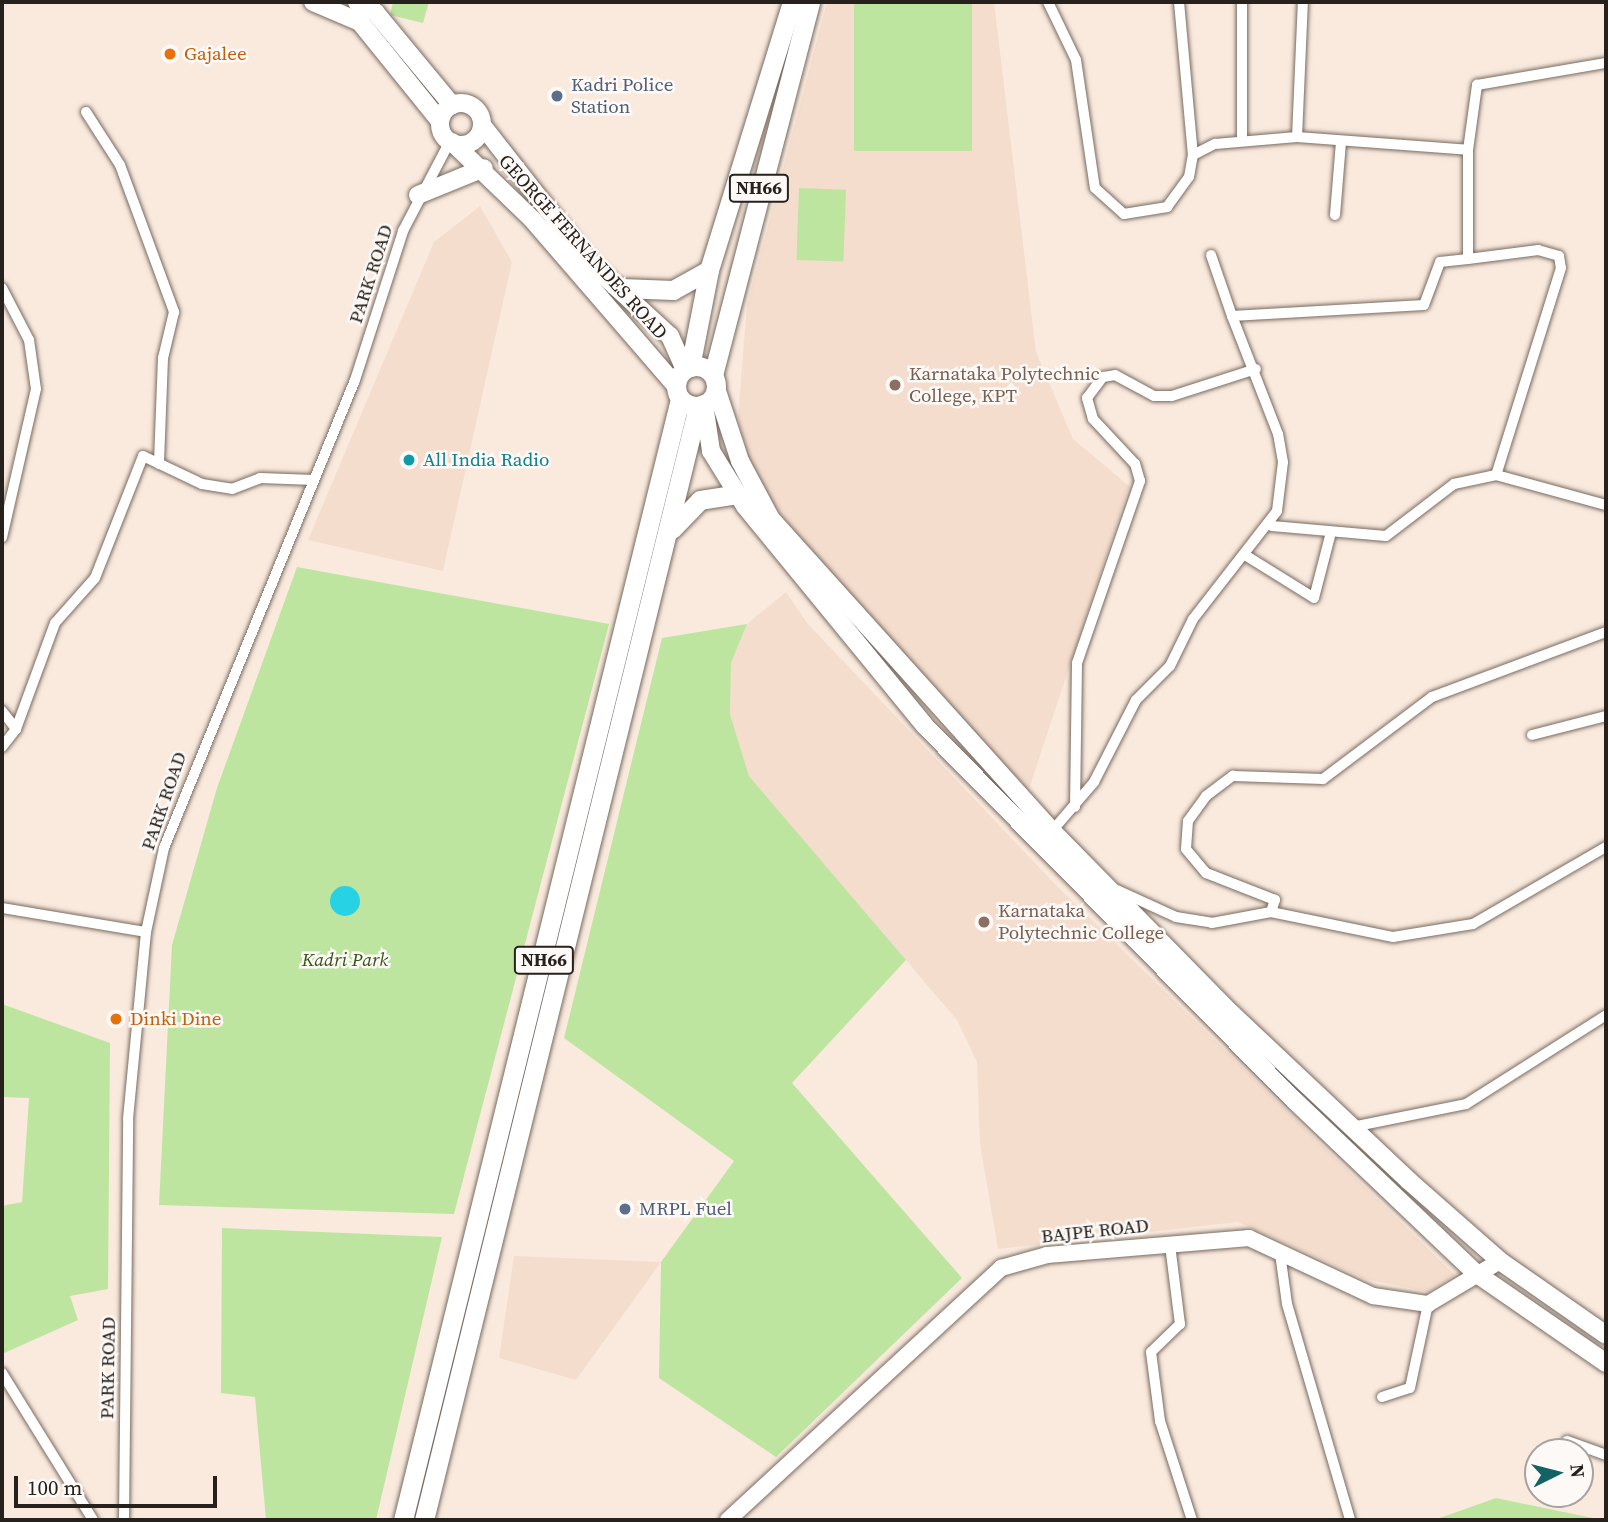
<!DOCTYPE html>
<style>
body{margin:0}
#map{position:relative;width:1608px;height:1522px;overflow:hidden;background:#faeade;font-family:"Source Serif 4",serif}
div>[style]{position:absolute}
.built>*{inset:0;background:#f4ddcd}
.green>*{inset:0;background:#bde59f;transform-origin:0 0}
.water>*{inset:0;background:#26d2e3}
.round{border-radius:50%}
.roads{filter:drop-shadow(0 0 2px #796b61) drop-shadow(0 0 2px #796b61)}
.street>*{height:10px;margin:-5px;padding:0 5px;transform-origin:5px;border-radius:5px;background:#fff}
.secondary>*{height:16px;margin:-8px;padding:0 8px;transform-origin:8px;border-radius:8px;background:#fff}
.primary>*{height:18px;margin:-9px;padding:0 9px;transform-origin:9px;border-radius:9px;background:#fff}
.primary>.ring{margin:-9px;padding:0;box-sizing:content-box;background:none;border:18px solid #fff;border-radius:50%}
.highway>*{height:19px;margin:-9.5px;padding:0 9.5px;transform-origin:9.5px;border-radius:9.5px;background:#fff}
.highway>.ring{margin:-9.5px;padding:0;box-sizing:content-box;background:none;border:19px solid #fff;border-radius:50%}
.dots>*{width:19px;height:19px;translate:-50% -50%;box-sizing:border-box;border:4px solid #fdf9f7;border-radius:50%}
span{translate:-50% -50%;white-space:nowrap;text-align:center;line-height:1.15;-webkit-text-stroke:5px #fdf9f7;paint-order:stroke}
.shield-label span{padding:2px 5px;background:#fdf9f7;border:2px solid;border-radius:5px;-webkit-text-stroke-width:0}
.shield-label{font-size:18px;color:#26211c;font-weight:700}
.food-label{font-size:19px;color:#c56008}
.left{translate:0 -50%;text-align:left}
.service-label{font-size:19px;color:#4e5e75}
.street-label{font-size:19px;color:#26211c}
.education-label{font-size:19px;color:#785e54}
.culture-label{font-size:19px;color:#0d838f}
.park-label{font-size:19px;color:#355417;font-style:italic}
.frame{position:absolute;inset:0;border:4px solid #26211c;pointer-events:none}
.north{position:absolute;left:1524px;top:1438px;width:70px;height:70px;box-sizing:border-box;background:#fdf9f7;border:2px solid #a7a39f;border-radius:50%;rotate:84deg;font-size:19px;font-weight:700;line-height:28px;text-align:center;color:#26211c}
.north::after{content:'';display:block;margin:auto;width:24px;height:32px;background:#136364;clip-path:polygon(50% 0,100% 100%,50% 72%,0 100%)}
.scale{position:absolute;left:14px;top:1476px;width:203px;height:32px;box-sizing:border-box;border:4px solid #26211c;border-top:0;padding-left:9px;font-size:21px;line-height:24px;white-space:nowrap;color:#26211c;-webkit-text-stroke:5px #fdf9f7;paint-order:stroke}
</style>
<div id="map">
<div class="built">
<div style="clip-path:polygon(827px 2px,994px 2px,1036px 352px,1073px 439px,1129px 486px,1026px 798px,882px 641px,754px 480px,738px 417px,747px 305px)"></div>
<div style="clip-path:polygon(480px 206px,512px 262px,443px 571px,308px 540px,434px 242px)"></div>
<div style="clip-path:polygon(786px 592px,807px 623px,1055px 884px,1455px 1275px,1428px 1292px,1365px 1279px,1238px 1222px,998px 1249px,980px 1144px,977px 1062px,957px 1020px,749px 776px,730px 714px,731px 663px,747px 624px)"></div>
<div style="clip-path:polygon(514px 1256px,661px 1262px,576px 1380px,499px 1358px)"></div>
</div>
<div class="green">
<div style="clip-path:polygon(393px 2px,429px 2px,423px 23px,390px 15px)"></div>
<div style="left:854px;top:2px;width:118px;height:149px"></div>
<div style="left:799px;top:188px;width:47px;height:72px;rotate:2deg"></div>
<div style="clip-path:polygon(297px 567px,609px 624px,454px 1214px,159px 1205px,172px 945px,217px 788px)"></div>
<div style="clip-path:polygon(747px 624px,731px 663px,730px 714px,749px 776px,906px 960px,792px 1083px,962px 1278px,776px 1457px,659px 1378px,661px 1262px,734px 1161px,564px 1038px,662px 638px)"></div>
<div style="clip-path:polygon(2px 1004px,110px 1043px,108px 1289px,70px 1296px,78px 1320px,2px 1354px,2px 1206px,22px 1202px,29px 1098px,2px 1097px)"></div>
<div style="clip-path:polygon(222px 1228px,442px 1237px,376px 1520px,266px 1520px,255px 1397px,221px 1393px)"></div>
<div style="clip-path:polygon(1496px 1498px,1602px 1520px,1434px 1520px)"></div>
</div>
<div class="water">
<div class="round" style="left:330px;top:886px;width:30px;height:30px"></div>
</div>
<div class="roads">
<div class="street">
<div style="left:1048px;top:2px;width:64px;rotate:64.2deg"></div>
<div style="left:1076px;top:60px;width:129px;rotate:81.6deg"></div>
<div style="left:1095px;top:188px;width:39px;rotate:42deg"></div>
<div style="left:1124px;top:214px;width:44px;rotate:-9.2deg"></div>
<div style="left:1167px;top:207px;width:37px;rotate:-54deg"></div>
<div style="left:1189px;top:177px;width:22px;rotate:-80deg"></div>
<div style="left:1193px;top:155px;width:25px;rotate:-27deg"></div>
<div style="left:1215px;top:144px;width:82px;rotate:-4.9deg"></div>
<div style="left:1297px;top:137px;width:171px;rotate:4.3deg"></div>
<div style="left:1468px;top:150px;width:66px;rotate:-82.1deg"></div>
<div style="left:1477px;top:85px;width:131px;rotate:-9.7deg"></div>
<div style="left:1179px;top:2px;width:154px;rotate:84.8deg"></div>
<div style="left:86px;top:112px;width:63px;rotate:57.3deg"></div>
<div style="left:120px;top:165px;width:157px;rotate:69.8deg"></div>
<div style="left:174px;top:312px;width:47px;rotate:103.4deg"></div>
<div style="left:163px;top:358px;width:106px;rotate:92.2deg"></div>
<div style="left:1297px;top:137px;width:135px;rotate:-87.5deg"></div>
<div style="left:1242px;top:141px;width:139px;rotate:-90deg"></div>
<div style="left:1468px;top:150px;width:109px;rotate:90deg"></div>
<div style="left:1468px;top:259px;width:71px;rotate:-7.3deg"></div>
<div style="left:1538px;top:250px;width:22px;rotate:16deg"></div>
<div style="left:1559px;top:256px;width:12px;rotate:81deg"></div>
<div style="left:1561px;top:268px;width:217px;rotate:107.4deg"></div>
<div style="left:1496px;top:475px;width:114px;rotate:15.3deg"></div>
<div style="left:1335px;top:215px;width:73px;rotate:-85.3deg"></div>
<div style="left:1211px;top:255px;width:65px;rotate:71deg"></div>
<div style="left:2px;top:288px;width:59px;rotate:62.6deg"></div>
<div style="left:29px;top:340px;width:49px;rotate:81.9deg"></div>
<div style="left:36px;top:389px;width:152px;rotate:102.9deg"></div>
<div style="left:1272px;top:526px;width:114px;rotate:5deg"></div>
<div style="left:1386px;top:536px;width:86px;rotate:-37.4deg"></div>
<div style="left:1454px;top:484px;width:43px;rotate:-12.1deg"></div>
<div style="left:1245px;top:555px;width:81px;rotate:31.9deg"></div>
<div style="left:1314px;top:598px;width:64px;rotate:-75.5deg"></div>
<div style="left:2px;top:711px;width:23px;rotate:52deg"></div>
<div style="left:1532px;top:735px;width:76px;rotate:-14.4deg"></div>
<div style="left:2px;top:747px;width:23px;rotate:-52deg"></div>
<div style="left:16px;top:729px;width:113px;rotate:-69.8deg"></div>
<div style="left:55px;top:623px;width:60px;rotate:-48.4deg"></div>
<div style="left:95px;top:578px;width:131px;rotate:-68.5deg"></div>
<div style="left:143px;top:456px;width:65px;rotate:25.4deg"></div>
<div style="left:202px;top:484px;width:30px;rotate:9deg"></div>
<div style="left:232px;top:489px;width:30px;rotate:-21deg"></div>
<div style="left:260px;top:478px;width:54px;rotate:2.1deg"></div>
<div style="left:1075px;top:807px;width:144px;rotate:-89.2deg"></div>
<div style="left:1077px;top:663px;width:193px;rotate:-70.9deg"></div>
<div style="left:1140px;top:481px;width:18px;rotate:-106deg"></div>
<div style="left:1135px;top:464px;width:62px;rotate:-133deg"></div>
<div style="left:1093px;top:419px;width:22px;rotate:-106deg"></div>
<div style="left:1087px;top:398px;width:26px;rotate:-53deg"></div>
<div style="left:1103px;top:377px;width:12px;rotate:-9deg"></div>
<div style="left:1115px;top:375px;width:44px;rotate:28.3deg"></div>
<div style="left:1154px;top:396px;width:18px"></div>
<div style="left:1172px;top:396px;width:88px;rotate:-17.8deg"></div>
<div style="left:1052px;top:831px;width:65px;rotate:-49.4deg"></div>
<div style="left:1094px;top:782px;width:92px;rotate:-62.9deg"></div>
<div style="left:1136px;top:700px;width:48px;rotate:-45deg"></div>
<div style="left:1170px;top:666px;width:52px;rotate:-63.9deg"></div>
<div style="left:1193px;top:619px;width:137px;rotate:-52.1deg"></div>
<div style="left:1277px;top:511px;width:49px;rotate:-83deg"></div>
<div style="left:1283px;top:462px;width:28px;rotate:-100deg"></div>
<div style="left:1278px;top:434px;width:127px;rotate:-111.3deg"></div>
<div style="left:1232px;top:316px;width:192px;rotate:-3.3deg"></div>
<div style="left:1424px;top:305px;width:46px;rotate:-69.6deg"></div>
<div style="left:1440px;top:262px;width:28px;rotate:-6deg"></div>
<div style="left:1117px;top:890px;width:65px;rotate:24.6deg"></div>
<div style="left:1176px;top:917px;width:36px;rotate:9deg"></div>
<div style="left:1212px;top:923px;width:60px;rotate:-10.6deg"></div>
<div style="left:1271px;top:912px;width:13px;rotate:-72deg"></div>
<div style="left:1275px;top:900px;width:74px;rotate:-158.6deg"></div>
<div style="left:1206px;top:873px;width:31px;rotate:-130deg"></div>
<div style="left:1186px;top:849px;width:28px;rotate:-86deg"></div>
<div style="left:1188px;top:821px;width:31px;rotate:-54deg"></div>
<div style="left:1206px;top:796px;width:34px;rotate:-37deg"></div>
<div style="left:1233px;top:776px;width:90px;rotate:1.9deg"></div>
<div style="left:1323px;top:779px;width:136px;rotate:-37deg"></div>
<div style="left:1432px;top:697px;width:186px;rotate:-20.5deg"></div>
<div style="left:2px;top:908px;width:146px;rotate:9.5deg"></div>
<div style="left:1271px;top:912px;width:125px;rotate:11.6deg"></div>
<div style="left:1393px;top:937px;width:81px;rotate:-9.2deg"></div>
<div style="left:1473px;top:924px;width:154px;rotate:-30.1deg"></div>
<div style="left:1352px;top:1127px;width:116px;rotate:-11.4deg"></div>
<div style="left:1466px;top:1104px;width:166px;rotate:-32.4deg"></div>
<div style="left:1170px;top:1245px;width:80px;rotate:82.8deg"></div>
<div style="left:1180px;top:1324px;width:40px;rotate:136deg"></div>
<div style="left:1151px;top:1352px;width:70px;rotate:82.6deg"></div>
<div style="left:1160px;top:1421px;width:104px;rotate:72.1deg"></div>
<div style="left:1280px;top:1253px;width:51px;rotate:82.2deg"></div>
<div style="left:1287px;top:1304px;width:225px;rotate:73.7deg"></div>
<div style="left:2px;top:1373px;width:173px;rotate:58.2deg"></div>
<div style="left:1382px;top:1397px;width:29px;rotate:-18deg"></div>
<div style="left:1410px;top:1388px;width:86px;rotate:-77.9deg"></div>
<div style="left:1567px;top:1441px;width:41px;rotate:19.7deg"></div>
<div style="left:124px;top:1520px;width:401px;rotate:-89.4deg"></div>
<div style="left:128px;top:1119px;width:188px;rotate:-84.5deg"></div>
<div style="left:146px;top:932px;width:86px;rotate:-77.9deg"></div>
<div style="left:164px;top:848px;width:505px;rotate:-67.8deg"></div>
<div style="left:355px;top:380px;width:157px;rotate:-72.1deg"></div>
<div style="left:403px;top:231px;width:102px;rotate:-62.4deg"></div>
</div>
<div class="secondary">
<div style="left:728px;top:1520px;width:372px;rotate:-42.7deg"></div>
<div style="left:1001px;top:1268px;width:48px;rotate:-15.8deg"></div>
<div style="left:1047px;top:1255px;width:203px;rotate:-4.8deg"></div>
<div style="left:1249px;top:1238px;width:137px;rotate:25.1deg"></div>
<div style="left:1373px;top:1296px;width:56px;rotate:8.3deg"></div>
<div style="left:1428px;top:1304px;width:84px;rotate:-30.8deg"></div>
</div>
<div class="primary">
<div style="left:313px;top:2px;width:51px;rotate:23.1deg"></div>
<div style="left:360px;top:22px;width:127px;rotate:51.1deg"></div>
<div style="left:357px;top:2px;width:21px;rotate:29deg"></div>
<div style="left:375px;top:12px;width:121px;rotate:50.4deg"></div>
<div class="ring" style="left:440px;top:103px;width:24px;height:24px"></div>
<div style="left:482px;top:125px;width:175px;rotate:52deg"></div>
<div style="left:590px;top:263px;width:108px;rotate:42.4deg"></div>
<div style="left:670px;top:336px;width:36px;rotate:66deg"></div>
<div style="left:452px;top:142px;width:111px;rotate:43.9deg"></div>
<div style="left:532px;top:219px;width:221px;rotate:49.2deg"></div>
<div style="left:418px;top:195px;width:71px;rotate:-22.2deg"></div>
<div style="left:716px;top:388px;width:77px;rotate:71.8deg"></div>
<div style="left:740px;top:461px;width:66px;rotate:61.9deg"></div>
<div style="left:771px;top:519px;width:420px;rotate:48deg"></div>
<div style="left:1052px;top:831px;width:257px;rotate:45.5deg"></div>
<div style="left:1232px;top:1014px;width:243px;rotate:43.3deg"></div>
<div style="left:1409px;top:1181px;width:121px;rotate:41.3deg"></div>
<div style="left:1500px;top:1261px;width:129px;rotate:34.9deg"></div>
<div style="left:704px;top:404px;width:48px;rotate:81.5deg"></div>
<div style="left:711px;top:451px;width:65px;rotate:58.3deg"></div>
<div style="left:745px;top:506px;width:284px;rotate:50.7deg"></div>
<div style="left:925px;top:726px;width:525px;rotate:45.39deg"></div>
<div style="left:1294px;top:1100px;width:253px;rotate:43.6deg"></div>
<div style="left:1477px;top:1274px;width:157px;rotate:34.6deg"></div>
</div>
<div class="highway">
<div style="left:621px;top:288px;width:52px;rotate:2.2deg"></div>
<div style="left:673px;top:290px;width:41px;rotate:-29.1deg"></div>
<div class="ring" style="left:676px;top:366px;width:21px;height:21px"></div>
<div style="left:690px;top:367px;width:99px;rotate:-78.9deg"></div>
<div style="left:709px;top:270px;width:281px;rotate:-72.8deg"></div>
<div style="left:713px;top:375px;width:385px;rotate:-75.4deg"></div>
<div style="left:672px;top:529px;width:40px;rotate:-46deg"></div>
<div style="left:700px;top:500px;width:38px;rotate:-9deg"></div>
<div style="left:403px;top:1520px;width:1155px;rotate:-76.12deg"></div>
<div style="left:424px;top:1520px;width:1147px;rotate:-76.18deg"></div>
</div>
</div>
<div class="dots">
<div style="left:170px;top:54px;background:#e8710a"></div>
<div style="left:557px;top:96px;background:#5c6f8a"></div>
<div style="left:895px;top:385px;background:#8d6e63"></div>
<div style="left:409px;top:460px;background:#0f9aa8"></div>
<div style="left:984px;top:922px;background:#8d6e63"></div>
<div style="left:116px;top:1019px;background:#e8710a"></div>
<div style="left:625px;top:1209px;background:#5c6f8a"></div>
</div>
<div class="shield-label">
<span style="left:759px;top:188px">NH66</span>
<span style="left:544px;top:960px">NH66</span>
</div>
<div class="food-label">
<span class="left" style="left:184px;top:54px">Gajalee</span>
<span class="left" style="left:130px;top:1019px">Dinki Dine</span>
</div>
<div class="service-label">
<span class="left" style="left:571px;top:96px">Kadri Police<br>Station</span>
<span class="left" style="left:639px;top:1209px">MRPL Fuel</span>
</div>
<div class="street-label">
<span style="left:583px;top:247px;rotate:48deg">GEORGE FERNANDES ROAD</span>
<span style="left:371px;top:274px;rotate:-72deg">PARK ROAD</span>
<span style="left:164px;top:801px;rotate:-71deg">PARK ROAD</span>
<span style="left:1095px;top:1231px;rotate:-6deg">BAJPE ROAD</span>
<span style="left:108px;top:1368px;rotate:-89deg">PARK ROAD</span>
</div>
<div class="education-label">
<span class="left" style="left:909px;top:385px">Karnataka Polytechnic<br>College, KPT</span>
<span class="left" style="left:998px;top:922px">Karnataka<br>Polytechnic College</span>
</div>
<div class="culture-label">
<span class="left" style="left:423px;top:460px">All India Radio</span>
</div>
<div class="park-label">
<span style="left:345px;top:960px">Kadri Park</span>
</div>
<div class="frame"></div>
<div class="north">N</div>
<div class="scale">100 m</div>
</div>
